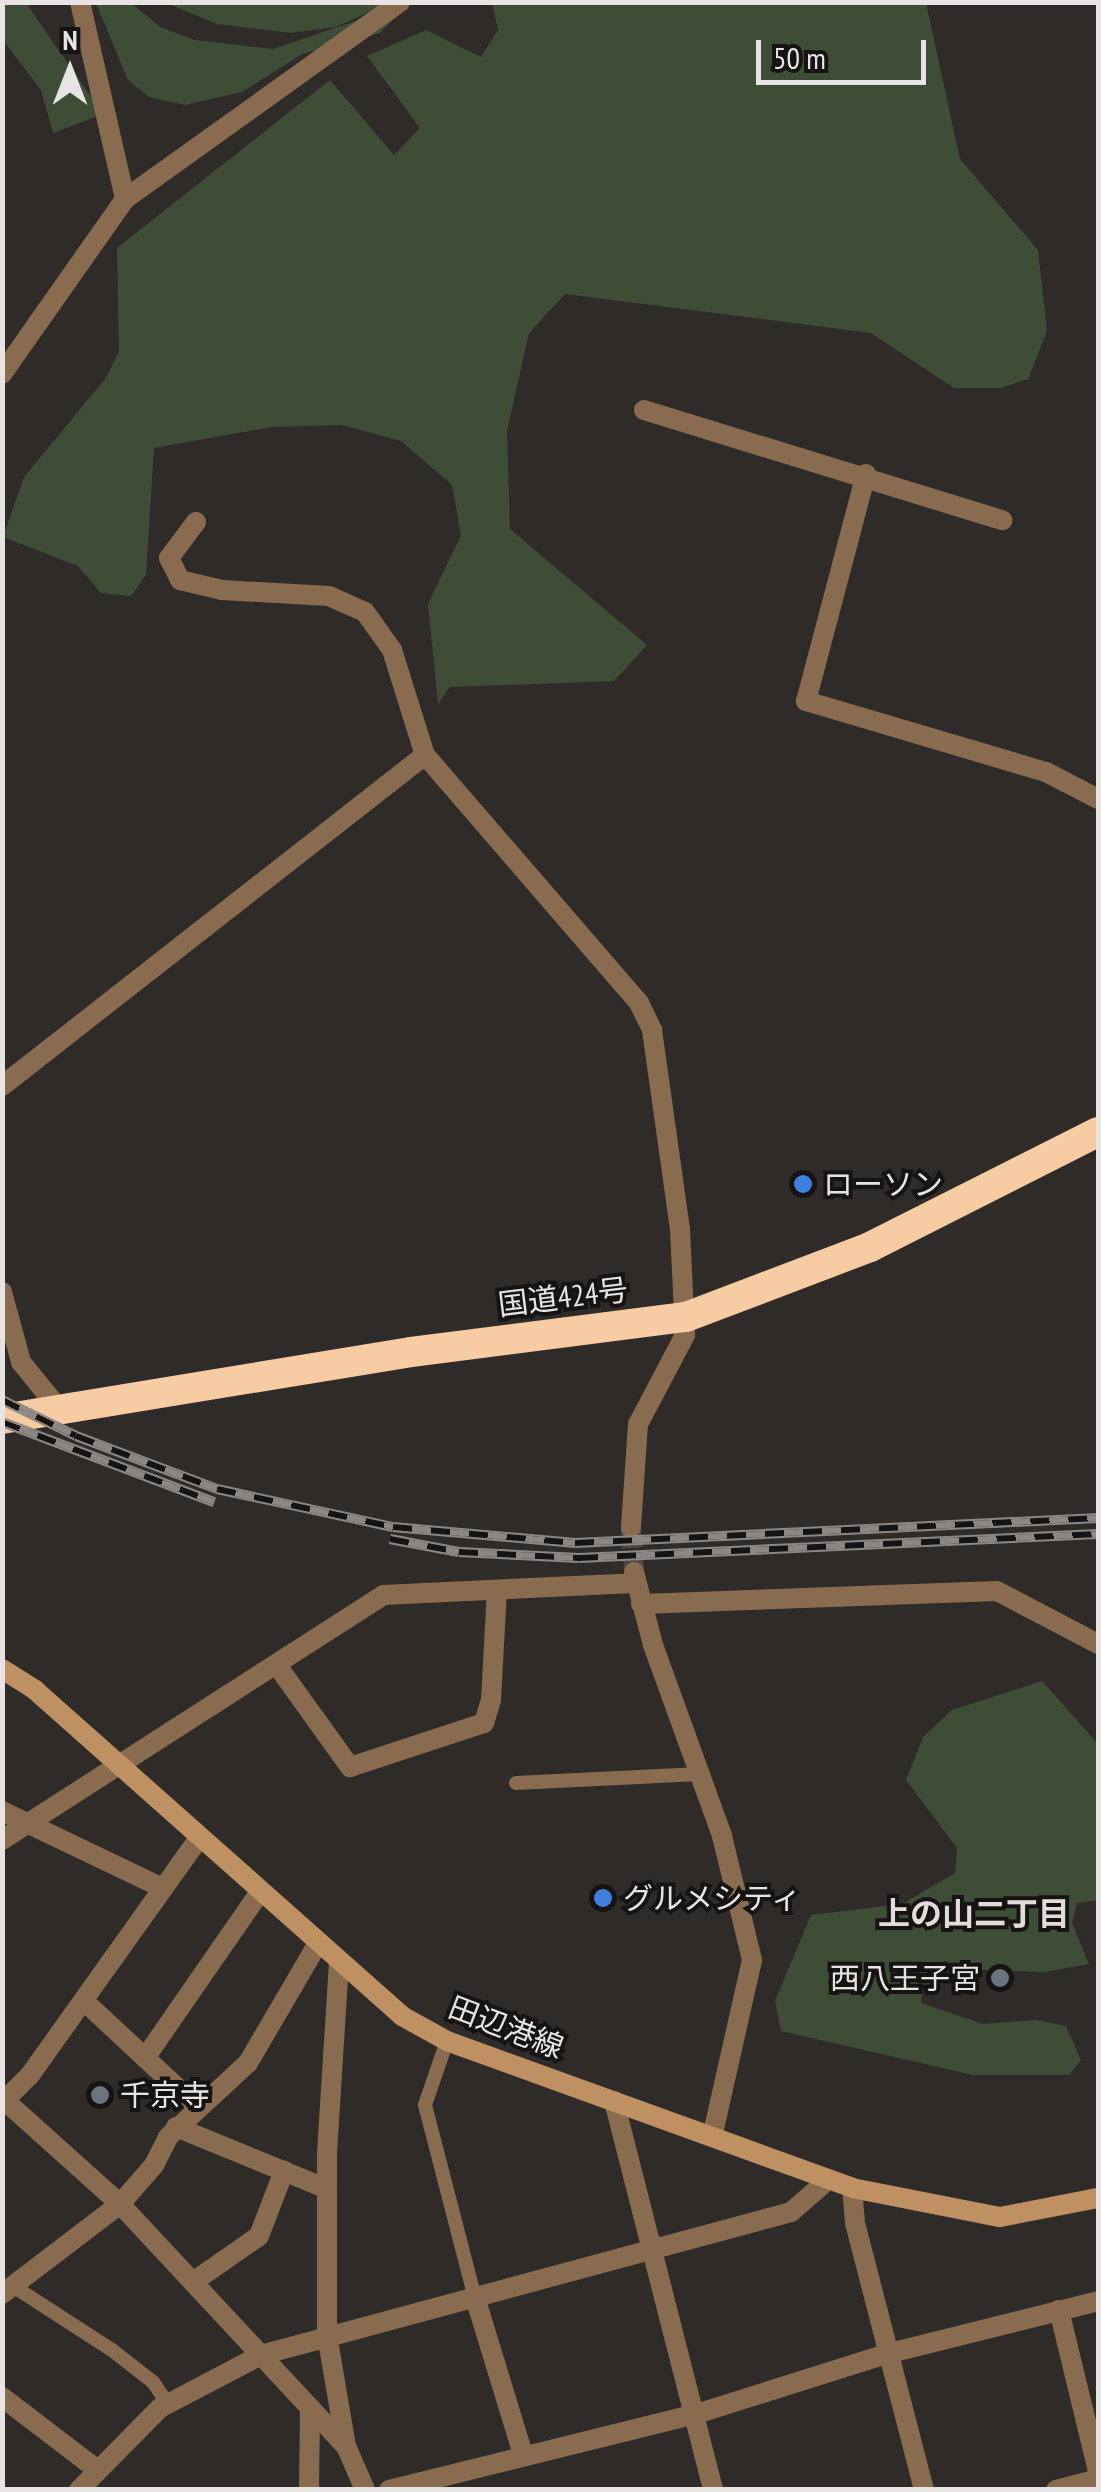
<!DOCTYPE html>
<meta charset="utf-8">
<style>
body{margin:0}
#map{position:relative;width:1101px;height:2492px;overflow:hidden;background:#2f2b29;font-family:"PT Sans Narrow","Noto Sans JP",sans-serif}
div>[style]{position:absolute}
.green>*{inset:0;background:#3e4d36}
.street-tunnel>*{height:20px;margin-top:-10px;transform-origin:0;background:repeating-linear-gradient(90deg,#4b4745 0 20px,transparent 0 30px)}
.lane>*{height:14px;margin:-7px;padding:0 7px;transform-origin:7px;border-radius:7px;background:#896c50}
.street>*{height:20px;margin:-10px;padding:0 10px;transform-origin:10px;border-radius:10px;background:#896c50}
.secondary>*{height:20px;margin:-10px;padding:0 10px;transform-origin:10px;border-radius:10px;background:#be9062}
.highway>*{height:30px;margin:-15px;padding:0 15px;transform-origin:15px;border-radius:15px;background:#f7cca3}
.rail>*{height:10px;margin-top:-5px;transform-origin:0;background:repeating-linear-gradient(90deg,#161413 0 19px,#8a8785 0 38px);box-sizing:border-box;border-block:2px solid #8a8785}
.dots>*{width:28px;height:28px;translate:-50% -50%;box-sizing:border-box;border:5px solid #161413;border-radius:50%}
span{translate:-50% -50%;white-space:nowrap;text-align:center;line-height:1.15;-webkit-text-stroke:8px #161413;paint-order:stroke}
.poi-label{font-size:30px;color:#e7e4e3}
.left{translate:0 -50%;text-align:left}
.right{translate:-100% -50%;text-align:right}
.street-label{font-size:30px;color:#e7e4e3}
.neighbourhood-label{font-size:32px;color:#e3dcda;font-weight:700}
.frame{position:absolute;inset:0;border:5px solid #e7e4e3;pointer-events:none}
.north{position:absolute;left:20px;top:20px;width:100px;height:100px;-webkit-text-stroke:8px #161413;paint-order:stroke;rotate:0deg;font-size:28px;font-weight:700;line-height:40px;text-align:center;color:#e7e4e3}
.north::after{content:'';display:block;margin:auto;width:35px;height:45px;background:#e7e4e3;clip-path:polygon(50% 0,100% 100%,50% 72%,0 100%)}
.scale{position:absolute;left:756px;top:40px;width:170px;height:45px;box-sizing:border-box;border:5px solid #e7e4e3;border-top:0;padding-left:12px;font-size:30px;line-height:35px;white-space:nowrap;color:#e7e4e3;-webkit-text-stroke:8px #161413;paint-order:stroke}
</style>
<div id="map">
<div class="green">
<div style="clip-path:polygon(3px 3px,26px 3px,103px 114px,53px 133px,41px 90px,3px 40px)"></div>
<div style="clip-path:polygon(96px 3px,131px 3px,160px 27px,195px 40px,273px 49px,409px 3px,380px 33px,302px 54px,242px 92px,185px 105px,149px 97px,128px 80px)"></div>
<div style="clip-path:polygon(166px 3px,389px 3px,336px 27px,290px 33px,217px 24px)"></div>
<div style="clip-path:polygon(492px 3px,926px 3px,960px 159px,1038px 250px,1047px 331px,1028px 379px,1001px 388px,954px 388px,871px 333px,565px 294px,529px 333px,507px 431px,510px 529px,647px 645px,614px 681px,450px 687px,438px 704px,428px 604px,461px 535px,452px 485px,401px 441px,342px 425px,272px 427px,154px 448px,146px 575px,131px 596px,101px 593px,78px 566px,3px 537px,24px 477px,105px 379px,119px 352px,117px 248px,330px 80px,394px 155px,420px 128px,367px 56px,426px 30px,481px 57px,498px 30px)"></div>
<div style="clip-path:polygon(1042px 1681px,1098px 1744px,1098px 1900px,1077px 1903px,1072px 1923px,1089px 1964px,1044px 1972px,960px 1969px,923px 1987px,921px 2003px,983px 2024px,1036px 2020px,1066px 2026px,1081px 2060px,1069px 2075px,973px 2075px,781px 2031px,775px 2001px,811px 1915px,902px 1904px,955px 1873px,957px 1848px,906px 1780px,923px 1737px,952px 1710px)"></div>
</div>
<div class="street-tunnel">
<div style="left:631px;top:1528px;width:42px;rotate:85.9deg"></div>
</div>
<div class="lane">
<div style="left:516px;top:1783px;width:184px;rotate:-2.8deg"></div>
<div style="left:447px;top:2041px;width:68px;rotate:109deg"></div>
<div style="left:425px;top:2105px;width:195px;rotate:75.5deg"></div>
<div style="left:13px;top:2286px;width:118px;rotate:32.9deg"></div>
<div style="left:112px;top:2350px;width:52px;rotate:38deg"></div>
<div style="left:153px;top:2382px;width:27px;rotate:56deg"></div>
</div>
<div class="street">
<div style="left:80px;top:2px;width:202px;rotate:77.1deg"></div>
<div style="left:2px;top:374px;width:214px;rotate:-54.9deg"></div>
<div style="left:125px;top:199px;width:338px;rotate:-35.6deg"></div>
<div style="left:644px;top:410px;width:375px;rotate:17.1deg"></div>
<div style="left:866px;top:474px;width:235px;rotate:104.8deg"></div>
<div style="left:806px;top:701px;width:250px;rotate:16.5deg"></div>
<div style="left:1046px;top:772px;width:59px;rotate:27.4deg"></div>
<div style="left:196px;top:522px;width:45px;rotate:126.9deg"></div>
<div style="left:169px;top:558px;width:25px;rotate:63deg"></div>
<div style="left:180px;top:580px;width:43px;rotate:13.4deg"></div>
<div style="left:222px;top:590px;width:107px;rotate:3.2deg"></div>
<div style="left:329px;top:596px;width:39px;rotate:24deg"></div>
<div style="left:365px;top:612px;width:47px;rotate:54.6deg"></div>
<div style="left:392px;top:650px;width:110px;rotate:72.6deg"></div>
<div style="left:425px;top:755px;width:328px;rotate:49.2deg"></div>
<div style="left:639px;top:1003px;width:30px;rotate:64deg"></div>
<div style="left:652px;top:1030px;width:201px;rotate:82deg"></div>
<div style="left:680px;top:1229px;width:106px;rotate:87.3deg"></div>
<div style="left:685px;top:1335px;width:101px;rotate:117.8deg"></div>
<div style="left:638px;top:1424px;width:104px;rotate:93.9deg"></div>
<div style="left:2px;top:1086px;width:537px;rotate:-38.04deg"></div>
<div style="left:2px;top:1292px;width:73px;rotate:74.8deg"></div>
<div style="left:21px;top:1362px;width:60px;rotate:51deg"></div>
<div style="left:634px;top:1572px;width:75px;rotate:75.4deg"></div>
<div style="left:653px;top:1645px;width:203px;rotate:70.1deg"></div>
<div style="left:722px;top:1836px;width:128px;rotate:76.4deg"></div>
<div style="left:752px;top:1960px;width:181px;rotate:102.7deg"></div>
<div style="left:641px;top:1604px;width:356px;rotate:-2.1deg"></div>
<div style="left:997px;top:1591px;width:114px;rotate:27.7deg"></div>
<div style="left:276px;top:1664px;width:127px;rotate:54.3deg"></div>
<div style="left:350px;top:1767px;width:141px;rotate:-18.2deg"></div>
<div style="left:484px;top:1723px;width:24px;rotate:-73deg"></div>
<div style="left:491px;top:1700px;width:110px;rotate:-86.9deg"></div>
<div style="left:2px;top:1811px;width:178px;rotate:25.6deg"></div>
<div style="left:2px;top:1840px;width:453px;rotate:-32.7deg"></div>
<div style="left:383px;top:1595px;width:252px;rotate:-2.7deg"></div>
<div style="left:339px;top:1962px;width:191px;rotate:93.6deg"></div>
<div style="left:327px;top:2153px;width:182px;rotate:90deg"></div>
<div style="left:327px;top:2335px;width:113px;rotate:80.3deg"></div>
<div style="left:84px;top:2001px;width:153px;rotate:42.9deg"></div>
<div style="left:145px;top:2058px;width:202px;rotate:-55.3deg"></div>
<div style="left:2px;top:2098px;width:159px;rotate:41.9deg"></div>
<div style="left:120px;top:2204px;width:331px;rotate:47deg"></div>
<div style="left:346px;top:2446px;width:48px;rotate:66.6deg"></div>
<div style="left:614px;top:2101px;width:401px;rotate:75.7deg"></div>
<div style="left:2px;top:2103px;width:40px;rotate:-45deg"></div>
<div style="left:30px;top:2075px;width:291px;rotate:-54.5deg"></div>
<div style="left:176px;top:2127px;width:163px;rotate:22.3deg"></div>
<div style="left:852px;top:2188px;width:35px;rotate:85deg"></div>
<div style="left:855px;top:2223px;width:276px;rotate:75.5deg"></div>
<div style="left:193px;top:2282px;width:80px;rotate:-34.9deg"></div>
<div style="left:259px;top:2236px;width:70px;rotate:-69deg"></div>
<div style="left:2px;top:2294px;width:148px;rotate:-37.3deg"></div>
<div style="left:120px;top:2204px;width:52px;rotate:-48.9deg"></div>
<div style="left:154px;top:2165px;width:31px;rotate:-63deg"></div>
<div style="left:168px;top:2137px;width:109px;rotate:-42.8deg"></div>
<div style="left:248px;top:2063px;width:139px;rotate:-59.7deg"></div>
<div style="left:474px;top:2294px;width:167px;rotate:73deg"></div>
<div style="left:1059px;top:2310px;width:166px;rotate:76.4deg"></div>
<div style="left:2px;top:2397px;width:117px;rotate:37.4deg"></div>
<div style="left:79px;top:2490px;width:115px;rotate:-45.4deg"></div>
<div style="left:160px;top:2408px;width:114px;rotate:-27.7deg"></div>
<div style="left:261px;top:2355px;width:549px;rotate:-15.1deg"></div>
<div style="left:791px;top:2212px;width:50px;rotate:-41deg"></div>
<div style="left:309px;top:2490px;width:82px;rotate:-89.3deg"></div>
<div style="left:389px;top:2490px;width:313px;rotate:-13.9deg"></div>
<div style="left:693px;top:2415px;width:207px;rotate:-17.5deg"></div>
<div style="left:890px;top:2353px;width:214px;rotate:-14deg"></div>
<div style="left:1056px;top:2490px;width:43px;rotate:-14.7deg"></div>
</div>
<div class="secondary">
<div style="left:2px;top:1669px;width:39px;rotate:32deg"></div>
<div style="left:35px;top:1690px;width:491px;rotate:41.6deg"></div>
<div style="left:402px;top:2016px;width:51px;rotate:29.1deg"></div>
<div style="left:447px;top:2041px;width:431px;rotate:19.9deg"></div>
<div style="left:852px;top:2188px;width:151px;rotate:11.1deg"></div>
<div style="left:1000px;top:2217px;width:100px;rotate:-11deg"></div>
</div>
<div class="highway">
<div style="left:2px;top:1419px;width:414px;rotate:-9.3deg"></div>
<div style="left:411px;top:1352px;width:277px;rotate:-7.3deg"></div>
<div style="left:686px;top:1317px;width:197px;rotate:-20.8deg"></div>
<div style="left:870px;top:1247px;width:255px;rotate:-26.8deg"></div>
</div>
<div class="rail">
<div style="left:2px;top:1400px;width:82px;rotate:25.9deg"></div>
<div style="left:76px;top:1436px;width:151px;rotate:20.6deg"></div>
<div style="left:217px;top:1489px;width:180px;rotate:12.2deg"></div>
<div style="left:393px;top:1527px;width:183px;rotate:5deg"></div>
<div style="left:575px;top:1543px;width:524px;rotate:-2.74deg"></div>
<div style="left:2px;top:1422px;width:227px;rotate:20.7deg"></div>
<div style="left:390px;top:1539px;width:70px;rotate:10.7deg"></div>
<div style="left:459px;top:1552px;width:120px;rotate:2.9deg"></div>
<div style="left:579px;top:1558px;width:520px;rotate:-2.65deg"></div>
</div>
<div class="dots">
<div style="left:803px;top:1184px;background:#3f7fe0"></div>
<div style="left:603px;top:1898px;background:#3f7fe0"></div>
<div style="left:1000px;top:1978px;background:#6b7280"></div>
<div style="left:100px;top:2095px;background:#6b7280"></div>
</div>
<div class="poi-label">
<span class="left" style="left:823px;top:1184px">ローソン</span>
<span class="left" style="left:623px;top:1898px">グルメシティ</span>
<span class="right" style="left:980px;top:1978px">西八王子宮</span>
<span class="left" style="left:120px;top:2095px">千京寺</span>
</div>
<div class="street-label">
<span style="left:563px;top:1297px;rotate:-7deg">国道424号</span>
<span style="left:506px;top:2027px;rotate:21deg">田辺港線</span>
</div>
<div class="neighbourhood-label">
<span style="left:974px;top:1913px">上の山二丁目</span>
</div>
<div class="frame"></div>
<div class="north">N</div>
<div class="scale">50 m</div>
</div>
